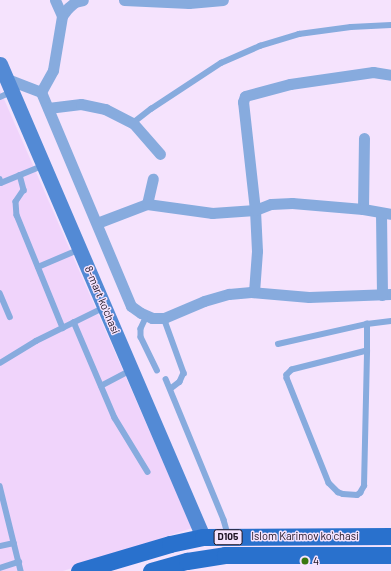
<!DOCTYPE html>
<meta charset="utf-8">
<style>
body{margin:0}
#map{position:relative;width:391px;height:571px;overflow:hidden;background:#f5e3fd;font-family:Barlow,sans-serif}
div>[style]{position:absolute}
.built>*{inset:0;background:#f0d4fb}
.lane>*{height:5.5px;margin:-2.75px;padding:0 2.75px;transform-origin:2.75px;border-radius:2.75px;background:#87abde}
.street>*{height:11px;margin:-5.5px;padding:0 5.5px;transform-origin:5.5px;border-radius:5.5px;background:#87abde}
.secondary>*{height:15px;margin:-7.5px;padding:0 7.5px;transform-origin:7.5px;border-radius:7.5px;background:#538ad5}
.primary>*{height:17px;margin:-8.5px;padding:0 8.5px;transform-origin:8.5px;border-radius:8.5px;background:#2971cd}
.dots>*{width:11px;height:11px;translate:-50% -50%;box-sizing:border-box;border:2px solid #f5e3fd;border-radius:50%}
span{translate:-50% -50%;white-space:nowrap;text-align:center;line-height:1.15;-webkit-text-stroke:3px #f5e3fd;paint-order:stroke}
.shield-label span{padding:1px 3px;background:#f5e3fd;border:1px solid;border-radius:3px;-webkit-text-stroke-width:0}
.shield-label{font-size:10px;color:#1c1220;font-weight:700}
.street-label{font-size:11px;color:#1c1220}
.poi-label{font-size:11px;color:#1c1220}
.left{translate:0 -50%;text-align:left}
</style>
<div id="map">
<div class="built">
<div style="clip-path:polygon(0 90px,192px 528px,63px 571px,0 571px)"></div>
</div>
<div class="lane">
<div style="left:0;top:97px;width:12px;rotate:-24deg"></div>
<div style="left:133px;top:123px;width:23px;rotate:-38deg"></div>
<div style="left:151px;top:109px;width:84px;rotate:-33.3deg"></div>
<div style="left:221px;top:63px;width:43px;rotate:-23.6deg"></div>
<div style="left:260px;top:46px;width:41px;rotate:-17.1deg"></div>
<div style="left:299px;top:34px;width:52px;rotate:-7.7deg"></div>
<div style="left:351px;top:27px;width:40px;rotate:-2.9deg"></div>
<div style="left:20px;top:175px;width:16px;rotate:75deg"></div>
<div style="left:24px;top:190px;width:14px;rotate:124deg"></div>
<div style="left:16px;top:202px;width:13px;rotate:86deg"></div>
<div style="left:17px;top:215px;width:122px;rotate:67.8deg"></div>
<div style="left:0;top:179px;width:4px;rotate:76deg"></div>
<div style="left:1px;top:183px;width:44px;rotate:-22.5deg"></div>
<div style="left:38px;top:267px;width:43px;rotate:-23deg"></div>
<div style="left:0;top:293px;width:26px;rotate:67deg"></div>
<div style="left:147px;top:316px;width:14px;rotate:115deg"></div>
<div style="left:141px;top:329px;width:8px;rotate:90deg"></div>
<div style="left:141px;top:337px;width:37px;rotate:64deg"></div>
<div style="left:164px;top:318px;width:59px;rotate:70deg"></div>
<div style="left:184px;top:373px;width:10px;rotate:114deg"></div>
<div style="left:180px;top:382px;width:11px;rotate:142deg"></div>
<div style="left:74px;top:322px;width:104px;rotate:66.9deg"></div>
<div style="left:115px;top:418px;width:63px;rotate:58.6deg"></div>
<div style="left:278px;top:344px;width:91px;rotate:-12.7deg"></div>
<div style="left:367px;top:324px;width:24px;rotate:-7deg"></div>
<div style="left:367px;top:351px;width:77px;rotate:165.8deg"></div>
<div style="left:292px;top:370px;width:7px;rotate:135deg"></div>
<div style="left:287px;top:375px;width:3px;rotate:90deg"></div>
<div style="left:287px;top:378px;width:113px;rotate:68.2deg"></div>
<div style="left:329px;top:483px;width:13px;rotate:45deg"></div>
<div style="left:338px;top:492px;width:5px;rotate:22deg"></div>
<div style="left:343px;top:494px;width:14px;rotate:4deg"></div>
<div style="left:357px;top:495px;width:4px;rotate:-34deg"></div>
<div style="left:360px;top:493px;width:8px;rotate:-60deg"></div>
<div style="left:364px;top:486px;width:135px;rotate:-88.7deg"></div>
<div style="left:367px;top:351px;width:27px;rotate:-90deg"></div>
<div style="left:0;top:363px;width:42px;rotate:-31.4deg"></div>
<div style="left:36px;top:341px;width:75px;rotate:-26.2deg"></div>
<div style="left:166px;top:379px;width:152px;rotate:67.6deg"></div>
<div style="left:224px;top:520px;width:15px;rotate:74deg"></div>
<div style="left:101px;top:386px;width:34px;rotate:-28deg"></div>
<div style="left:0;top:486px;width:88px;rotate:76.1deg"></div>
<div style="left:0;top:546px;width:14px;rotate:-12deg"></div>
<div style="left:0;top:568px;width:20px;rotate:-18deg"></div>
</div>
<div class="street">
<div style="left:55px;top:0;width:17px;rotate:66deg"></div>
<div style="left:124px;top:0;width:65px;rotate:2.6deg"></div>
<div style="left:189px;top:3px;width:34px;rotate:-5deg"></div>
<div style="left:7px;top:79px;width:36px;rotate:21deg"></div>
<div style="left:41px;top:92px;width:232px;rotate:67.2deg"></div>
<div style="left:131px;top:306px;width:12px;rotate:35deg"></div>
<div style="left:141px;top:313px;width:12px;rotate:24deg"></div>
<div style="left:152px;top:318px;width:12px"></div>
<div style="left:164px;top:318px;width:43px;rotate:-23deg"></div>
<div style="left:204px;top:301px;width:26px;rotate:-16deg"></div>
<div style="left:229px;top:294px;width:22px;rotate:-5deg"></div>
<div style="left:251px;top:292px;width:58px;rotate:4.9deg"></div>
<div style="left:309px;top:297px;width:82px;rotate:-2.1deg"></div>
<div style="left:41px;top:92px;width:25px;rotate:-61deg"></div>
<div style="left:53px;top:70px;width:55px;rotate:-80.5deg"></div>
<div style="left:62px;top:16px;width:10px;rotate:-53deg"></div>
<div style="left:68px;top:8px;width:9px;rotate:-41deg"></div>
<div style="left:75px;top:2px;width:8px;rotate:-14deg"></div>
<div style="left:48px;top:108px;width:33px;rotate:-7deg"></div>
<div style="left:81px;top:104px;width:25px;rotate:12deg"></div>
<div style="left:105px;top:109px;width:31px;rotate:27deg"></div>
<div style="left:133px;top:123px;width:41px;rotate:48.9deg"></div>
<div style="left:147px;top:204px;width:26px;rotate:-77deg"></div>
<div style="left:363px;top:209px;width:71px;rotate:-89.2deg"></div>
<div style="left:381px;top:213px;width:82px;rotate:89.3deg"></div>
<div style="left:97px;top:223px;width:53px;rotate:-20.8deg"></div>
<div style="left:147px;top:204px;width:66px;rotate:7.9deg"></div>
<div style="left:212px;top:213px;width:43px;rotate:-4deg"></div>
<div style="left:255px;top:210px;width:17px;rotate:-21deg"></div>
<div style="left:271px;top:204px;width:21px;rotate:-3deg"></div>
<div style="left:292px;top:203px;width:71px;rotate:4.8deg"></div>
<div style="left:363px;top:209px;width:28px;rotate:10deg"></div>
<div style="left:254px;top:292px;width:41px;rotate:-85.8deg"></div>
<div style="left:257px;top:251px;width:41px;rotate:-92.8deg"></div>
<div style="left:255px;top:210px;width:109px;rotate:-96.3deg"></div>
<div style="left:243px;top:102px;width:6px;rotate:-72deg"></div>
<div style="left:245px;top:96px;width:47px;rotate:-14.9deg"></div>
<div style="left:290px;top:84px;width:84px;rotate:-8.2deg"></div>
<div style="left:373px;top:72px;width:18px;rotate:9deg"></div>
</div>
<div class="secondary">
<div style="left:0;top:64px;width:515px;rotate:66.77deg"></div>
</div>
<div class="primary">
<div style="left:79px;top:571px;width:95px;rotate:-16.5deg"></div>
<div style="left:170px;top:544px;width:34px;rotate:-12deg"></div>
<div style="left:203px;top:537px;width:188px;rotate:-0.3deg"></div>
<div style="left:151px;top:571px;width:37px;rotate:-16deg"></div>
<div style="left:187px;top:561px;width:38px;rotate:-9deg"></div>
<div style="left:225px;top:555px;width:166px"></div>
</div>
<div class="dots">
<div style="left:305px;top:561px;background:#397711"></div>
</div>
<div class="shield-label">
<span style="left:228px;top:537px">D105</span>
</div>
<div class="street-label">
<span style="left:102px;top:300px;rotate:67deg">8-mart ko'chasi</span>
<span style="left:305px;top:536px">Islom Karimov koʻchasi</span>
</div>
<div class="poi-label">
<span class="left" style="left:313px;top:561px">4</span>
</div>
</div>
